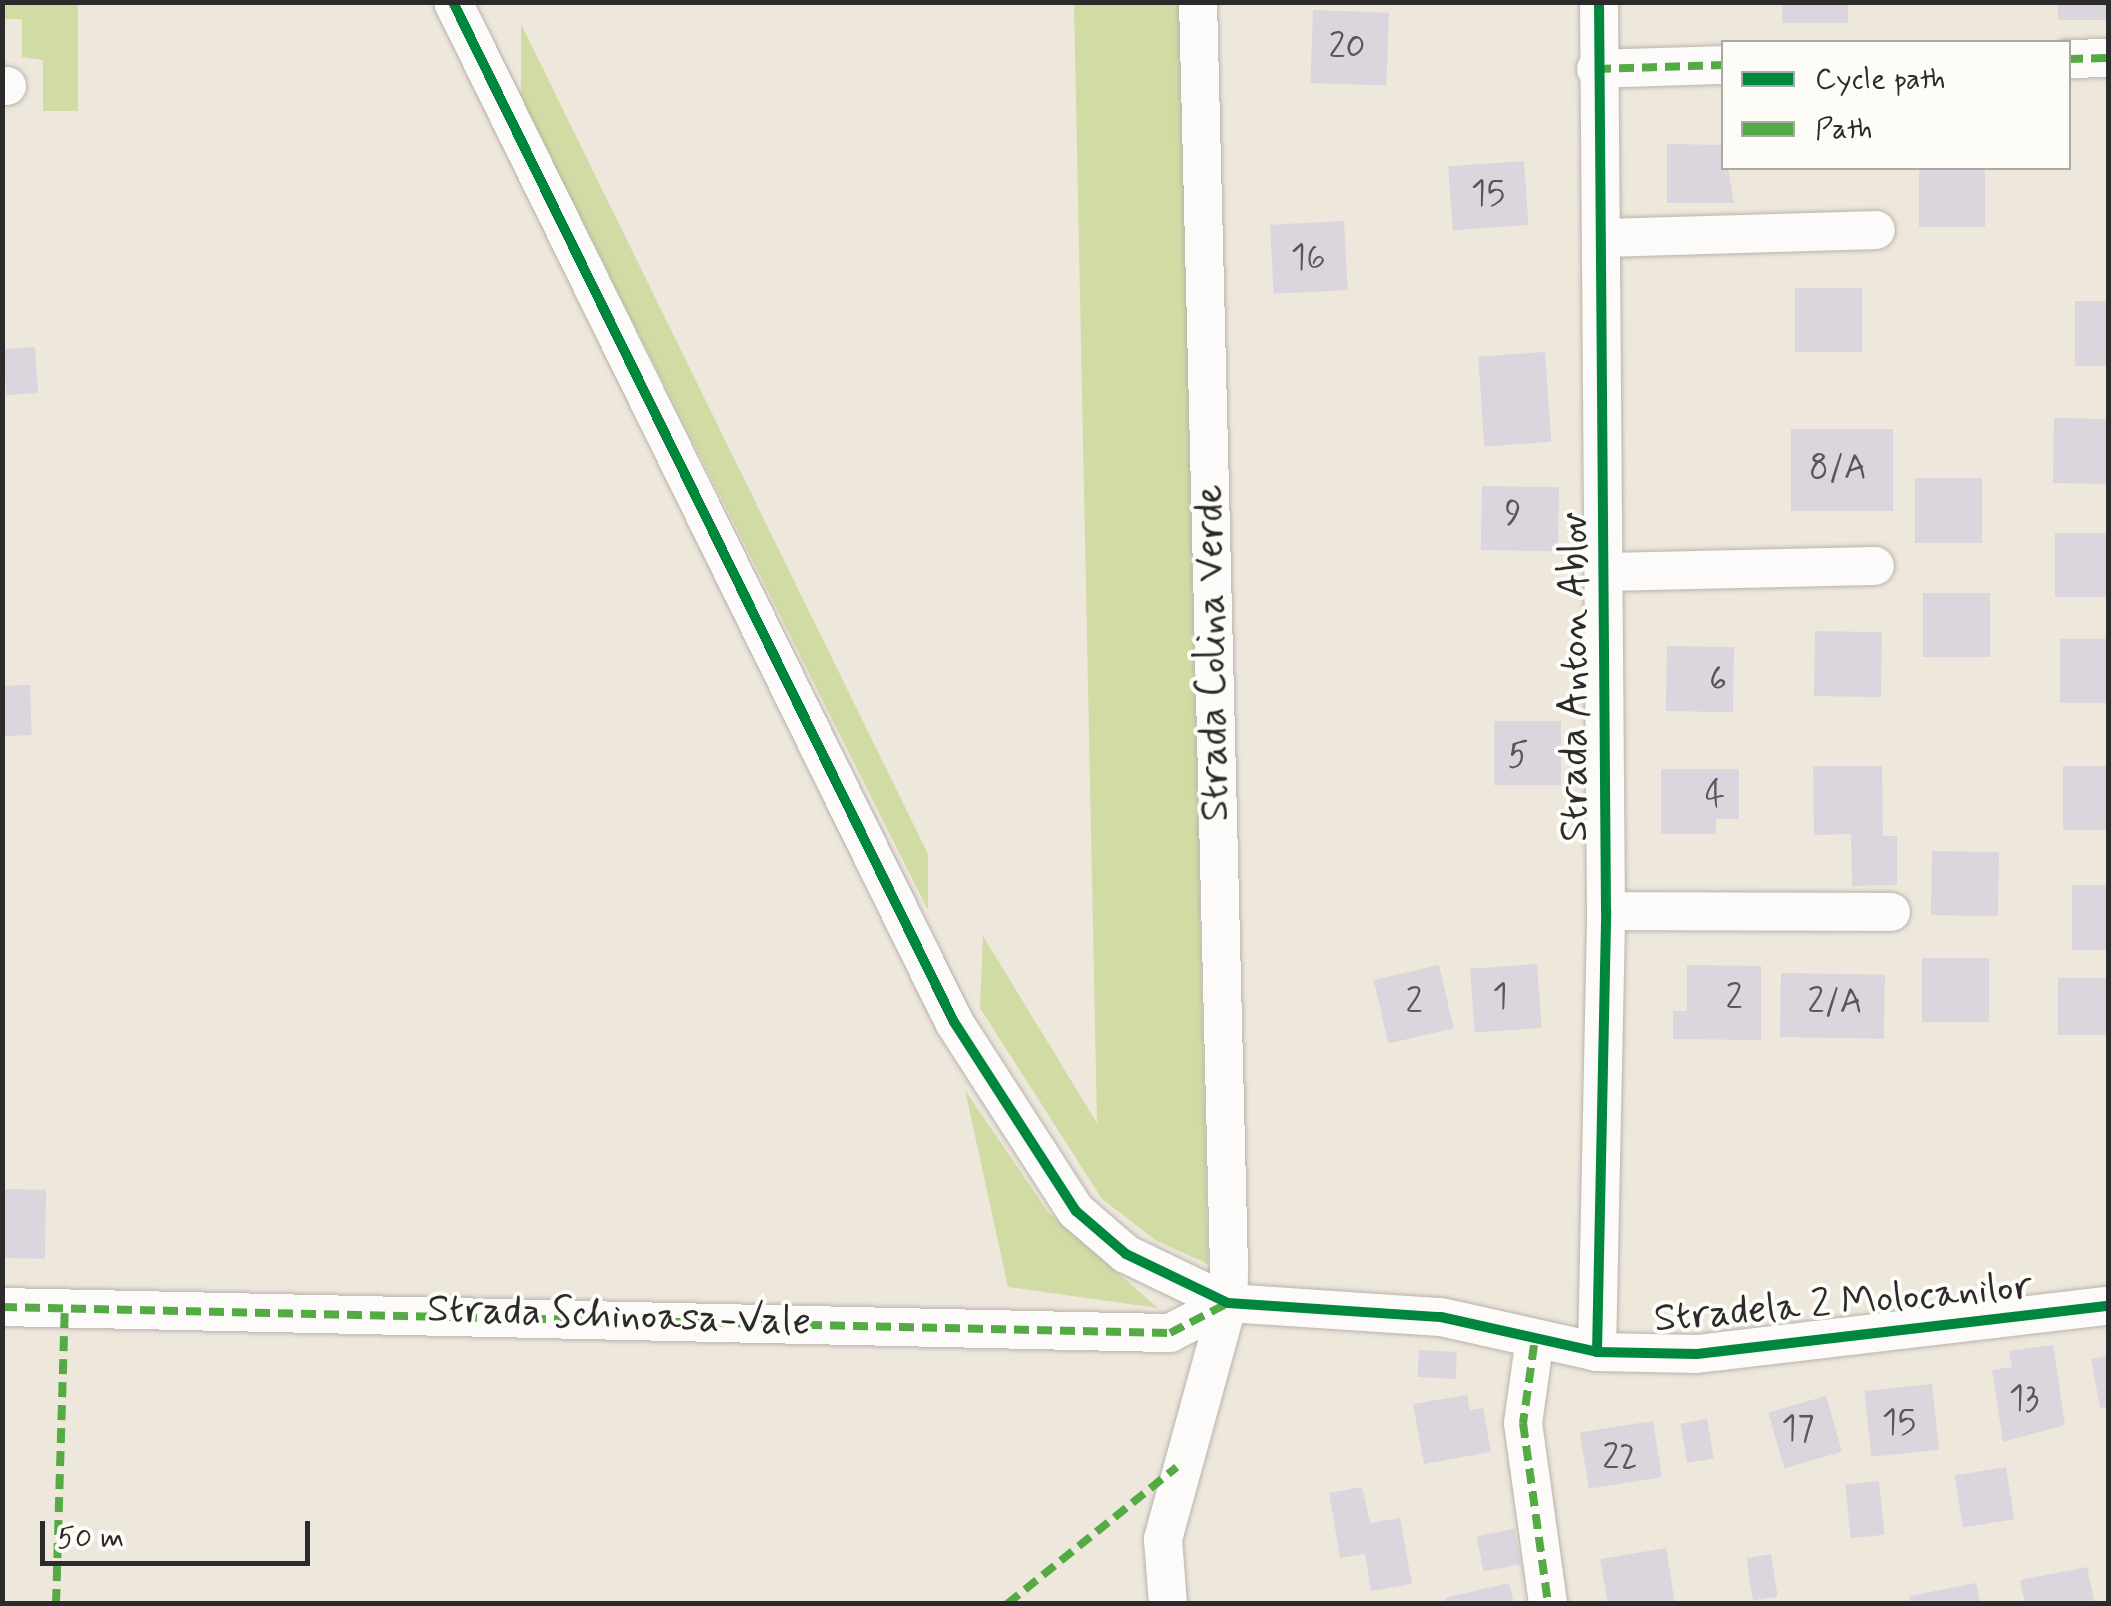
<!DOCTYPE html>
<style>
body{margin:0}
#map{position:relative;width:2111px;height:1606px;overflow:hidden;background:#eee7dc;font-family:Mynerve,sans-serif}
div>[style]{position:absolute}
.green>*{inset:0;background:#d1dba4}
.building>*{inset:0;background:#dbd5dd;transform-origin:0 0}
.roads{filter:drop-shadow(0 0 2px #b8b3ac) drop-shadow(0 0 2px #b8b3ac)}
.minor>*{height:38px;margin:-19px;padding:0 19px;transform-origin:19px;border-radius:19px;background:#fcfbfa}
.quiet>*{height:8px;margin-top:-4px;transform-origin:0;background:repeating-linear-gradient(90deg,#54ab44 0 15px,transparent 0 23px)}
.cycleway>*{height:10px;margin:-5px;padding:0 5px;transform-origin:5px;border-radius:5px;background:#00873e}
span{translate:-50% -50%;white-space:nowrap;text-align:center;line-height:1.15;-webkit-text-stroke:8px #fdfcf7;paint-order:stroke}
.number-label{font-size:35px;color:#575658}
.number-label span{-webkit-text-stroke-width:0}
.street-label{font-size:40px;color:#2b2b2b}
.frame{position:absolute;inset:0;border:5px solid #2b2b2b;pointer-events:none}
.legend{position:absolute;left:1721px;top:40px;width:350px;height:130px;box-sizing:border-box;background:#fdfcf7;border:2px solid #a9a8a5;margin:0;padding:12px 18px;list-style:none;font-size:30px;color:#2b2b2b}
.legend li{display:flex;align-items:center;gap:20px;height:50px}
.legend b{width:50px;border:2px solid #a9a8a5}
.scale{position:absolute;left:40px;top:1521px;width:270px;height:45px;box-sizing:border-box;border:5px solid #2b2b2b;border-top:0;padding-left:12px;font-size:30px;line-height:35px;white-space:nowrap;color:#2b2b2b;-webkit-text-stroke:8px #fdfcf7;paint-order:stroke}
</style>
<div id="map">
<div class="green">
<div style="clip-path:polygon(2px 3px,78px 3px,78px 111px,43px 111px,43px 60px,22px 57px,22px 19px,3px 19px)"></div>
<div style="clip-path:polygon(1074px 3px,1180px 3px,1208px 1264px,1157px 1241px,1102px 1199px,980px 1008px,983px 936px,1097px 1123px)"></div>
<div style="clip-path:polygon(521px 24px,928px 854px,928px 910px,521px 99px)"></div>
<div style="clip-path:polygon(965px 1090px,1048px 1212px,1158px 1308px,1008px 1287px)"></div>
</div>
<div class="building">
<div style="left:2058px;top:2px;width:50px;height:18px"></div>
<div style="left:1782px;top:3px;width:66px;height:20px"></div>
<div style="left:1313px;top:10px;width:76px;height:73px;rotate:2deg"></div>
<div style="clip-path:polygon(1667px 144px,1724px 145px,1734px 203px,1667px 203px)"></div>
<div style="left:1524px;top:161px;width:64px;height:76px;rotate:86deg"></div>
<div style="left:1919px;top:168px;width:66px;height:59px"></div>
<div style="left:1344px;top:221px;width:69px;height:74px;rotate:87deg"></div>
<div style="left:1795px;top:288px;width:67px;height:64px"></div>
<div style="left:2075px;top:301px;width:33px;height:65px"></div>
<div style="left:35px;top:347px;width:46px;height:32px;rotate:86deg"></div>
<div style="left:1545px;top:352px;width:90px;height:67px;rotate:86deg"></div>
<div style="left:2054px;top:418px;width:54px;height:65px;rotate:1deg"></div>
<div style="left:1791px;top:429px;width:102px;height:82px"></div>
<div style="left:1915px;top:478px;width:67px;height:65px"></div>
<div style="left:1482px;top:486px;width:77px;height:64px;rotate:1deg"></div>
<div style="left:2055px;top:533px;width:53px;height:64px"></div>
<div style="left:1923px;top:593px;width:67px;height:64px"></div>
<div style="left:1815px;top:631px;width:67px;height:65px;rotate:1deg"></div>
<div style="left:2060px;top:639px;width:48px;height:64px"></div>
<div style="left:1667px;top:646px;width:67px;height:65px;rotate:1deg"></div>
<div style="left:30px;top:685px;width:50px;height:28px;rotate:88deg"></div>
<div style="left:1494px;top:721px;width:67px;height:64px"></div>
<div style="clip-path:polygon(1813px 766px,1882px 766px,1883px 836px,1897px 836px,1897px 885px,1852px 886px,1851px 834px,1814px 835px)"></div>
<div style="left:2063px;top:766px;width:45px;height:64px"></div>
<div style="clip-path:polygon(1661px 769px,1739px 769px,1739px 819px,1716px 819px,1716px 834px,1661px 834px)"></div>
<div style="left:1932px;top:851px;width:67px;height:64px;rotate:1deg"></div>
<div style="left:2072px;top:885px;width:36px;height:65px"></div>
<div style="left:1922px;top:958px;width:67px;height:64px"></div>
<div style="left:1537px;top:964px;width:64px;height:67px;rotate:86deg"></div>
<div style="left:1439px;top:965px;width:65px;height:67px;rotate:77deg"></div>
<div style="clip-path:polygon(1687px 965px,1761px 966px,1761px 1040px,1673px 1039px,1673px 1011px,1687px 1011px)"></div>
<div style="left:1781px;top:973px;width:104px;height:64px;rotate:1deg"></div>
<div style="left:2058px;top:978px;width:50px;height:57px"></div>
<div style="left:2px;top:1189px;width:44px;height:69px;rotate:1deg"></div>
<div style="clip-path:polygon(2053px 1345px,2065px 1425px,2003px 1442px,1992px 1370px,2012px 1367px,2009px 1351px)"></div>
<div style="left:1419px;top:1350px;width:38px;height:27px;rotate:3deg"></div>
<div style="clip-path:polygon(2108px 1356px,2108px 1407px,2100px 1408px,2091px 1359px)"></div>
<div style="left:1932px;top:1384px;width:66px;height:68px;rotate:84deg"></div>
<div style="clip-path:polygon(1467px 1395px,1470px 1410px,1483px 1408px,1491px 1452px,1424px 1464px,1413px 1404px)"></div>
<div style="left:1826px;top:1396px;width:58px;height:60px;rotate:74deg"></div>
<div style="left:1707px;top:1419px;width:40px;height:27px;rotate:80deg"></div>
<div style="left:1653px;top:1421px;width:57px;height:74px;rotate:81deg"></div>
<div style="left:2006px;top:1467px;width:53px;height:52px;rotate:81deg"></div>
<div style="left:1879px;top:1481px;width:54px;height:34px;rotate:84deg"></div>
<div style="clip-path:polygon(1362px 1487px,1370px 1523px,1400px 1518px,1412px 1584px,1371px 1591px,1365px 1554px,1340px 1558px,1329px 1493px)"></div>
<div style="left:1514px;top:1529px;width:36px;height:38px;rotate:79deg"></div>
<div style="clip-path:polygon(1666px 1548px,1675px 1604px,1608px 1604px,1600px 1559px)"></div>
<div style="left:1771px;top:1554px;width:43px;height:25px;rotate:81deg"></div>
<div style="clip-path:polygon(2087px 1567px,2095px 1604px,2025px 1604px,2020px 1580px)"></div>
<div style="clip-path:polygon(1509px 1583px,1514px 1604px,1447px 1604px,1445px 1598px)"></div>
<div style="clip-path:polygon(1976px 1583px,1980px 1604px,1911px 1604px,1910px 1596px)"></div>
</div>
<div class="roads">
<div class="minor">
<div style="left:453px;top:2px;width:1136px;rotate:63.84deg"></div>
<div style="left:954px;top:1022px;width:225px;rotate:57.2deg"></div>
<div style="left:1076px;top:1211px;width:66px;rotate:40.7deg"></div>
<div style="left:1126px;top:1254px;width:113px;rotate:25.7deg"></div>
<div style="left:1228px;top:1303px;width:213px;rotate:3.8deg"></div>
<div style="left:1441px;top:1317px;width:160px;rotate:12.6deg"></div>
<div style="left:1597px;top:1352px;width:100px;rotate:1.1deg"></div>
<div style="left:1697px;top:1354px;width:414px;rotate:-6.7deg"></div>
<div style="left:2068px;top:59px;width:40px;rotate:-1.4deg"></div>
<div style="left:1596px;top:69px;width:128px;rotate:-1.8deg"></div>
<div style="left:2px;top:86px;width:5px"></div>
<div style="left:1606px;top:238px;width:270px;rotate:-1.7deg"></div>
<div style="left:1604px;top:572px;width:271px;rotate:-1.3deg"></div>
<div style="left:1606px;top:911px;width:285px;rotate:0.2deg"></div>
<div style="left:2px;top:1307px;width:1168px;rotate:1.28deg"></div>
<div style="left:1170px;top:1333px;width:65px;rotate:-27.3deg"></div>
<div style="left:1534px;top:1345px;width:79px;rotate:98deg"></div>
<div style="left:1523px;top:1423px;width:183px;rotate:82.1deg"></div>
<div style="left:1597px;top:1352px;width:441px;rotate:-88.8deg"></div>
<div style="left:1606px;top:911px;width:909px;rotate:-90.44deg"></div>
<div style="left:1168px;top:1604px;width:65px;rotate:-94.4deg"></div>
<div style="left:1163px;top:1539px;width:245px;rotate:-74.6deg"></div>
<div style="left:1228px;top:1303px;width:35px;rotate:-88deg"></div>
<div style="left:1229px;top:1268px;width:1266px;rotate:-91.4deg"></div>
</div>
</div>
<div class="quiet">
<div style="left:2068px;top:59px;width:40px;rotate:-1.4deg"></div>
<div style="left:1596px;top:69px;width:128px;rotate:-1.8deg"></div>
<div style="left:2px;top:1307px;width:1168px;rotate:1.28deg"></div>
<div style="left:1170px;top:1333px;width:65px;rotate:-27.3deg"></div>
<div style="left:1534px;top:1345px;width:79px;rotate:98deg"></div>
<div style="left:1523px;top:1423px;width:183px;rotate:82.1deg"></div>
<div style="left:56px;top:1604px;width:298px;rotate:-88.3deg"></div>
<div style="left:1007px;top:1604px;width:218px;rotate:-38.9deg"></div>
</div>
<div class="cycleway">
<div style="left:453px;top:2px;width:1136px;rotate:63.84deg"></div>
<div style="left:954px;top:1022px;width:225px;rotate:57.2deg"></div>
<div style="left:1076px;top:1211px;width:66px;rotate:40.7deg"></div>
<div style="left:1126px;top:1254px;width:113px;rotate:25.7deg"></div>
<div style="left:1228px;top:1303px;width:213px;rotate:3.8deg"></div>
<div style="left:1441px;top:1317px;width:160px;rotate:12.6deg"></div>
<div style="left:1597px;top:1352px;width:100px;rotate:1.1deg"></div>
<div style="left:1697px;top:1354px;width:414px;rotate:-6.7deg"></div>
<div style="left:1597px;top:1352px;width:441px;rotate:-88.8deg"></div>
<div style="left:1606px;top:911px;width:909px;rotate:-90.44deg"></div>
</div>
<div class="number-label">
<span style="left:1347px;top:47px">20</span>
<span style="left:1488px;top:194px">15</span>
<span style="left:1308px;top:258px">16</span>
<span style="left:1838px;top:468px">8/A</span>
<span style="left:1513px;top:514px">9</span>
<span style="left:1718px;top:680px">6</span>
<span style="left:1518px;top:756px">5</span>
<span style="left:1715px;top:795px">4</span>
<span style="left:1500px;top:997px">1</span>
<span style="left:1734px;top:998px">2</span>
<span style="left:1414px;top:1002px">2</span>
<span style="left:1835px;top:1002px">2/A</span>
<span style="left:2024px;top:1399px">13</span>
<span style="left:1899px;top:1423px">15</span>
<span style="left:1798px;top:1429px">17</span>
<span style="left:1620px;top:1458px">22</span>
</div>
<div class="street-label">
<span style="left:1213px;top:653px;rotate:-91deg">Strada Colina Verde</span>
<span style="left:1575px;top:677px;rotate:-90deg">Strada Anton Ablov</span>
<span style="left:1843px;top:1303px;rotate:-5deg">Stradela 2 Molocanilor</span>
<span style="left:619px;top:1316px;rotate:2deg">Strada Schinoasa-Vale</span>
</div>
<div class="frame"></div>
<ul class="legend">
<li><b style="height:12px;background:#00873e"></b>Cycle path</li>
<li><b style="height:12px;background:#54ab44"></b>Path</li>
</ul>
<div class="scale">50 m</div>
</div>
